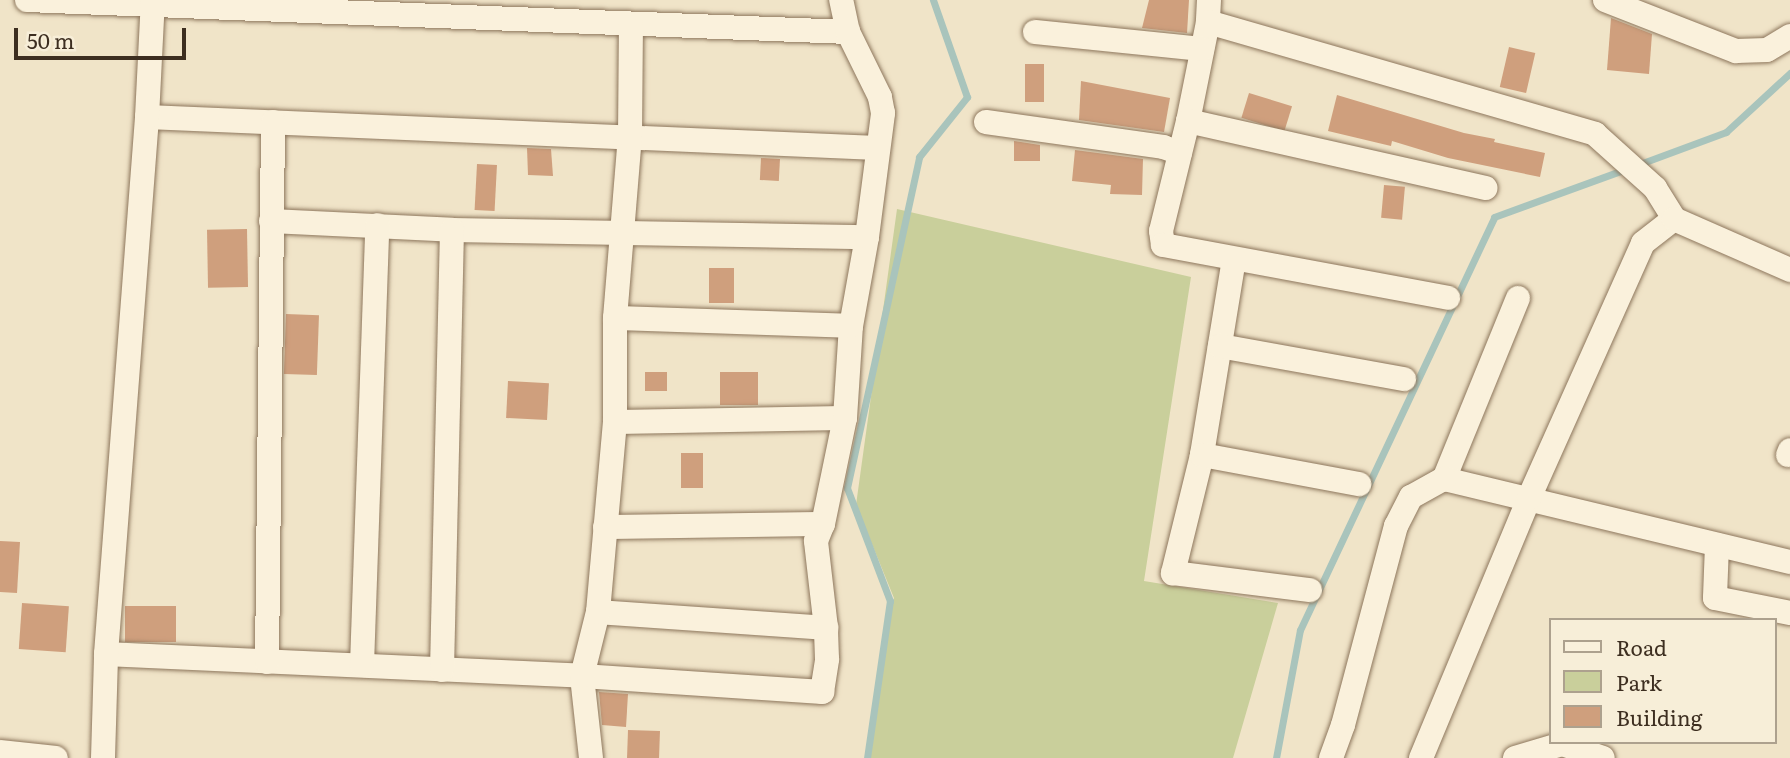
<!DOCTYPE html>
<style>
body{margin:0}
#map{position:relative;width:1790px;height:758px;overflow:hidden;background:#f0e4c8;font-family:Literata,serif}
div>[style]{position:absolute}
.green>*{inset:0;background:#c9cf9b}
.stream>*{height:7px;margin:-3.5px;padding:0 3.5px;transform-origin:3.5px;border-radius:3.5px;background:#a9c4bc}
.building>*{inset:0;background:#cf9f7d;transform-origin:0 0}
.roads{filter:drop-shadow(0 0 2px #8d765c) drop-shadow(0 0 2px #8d765c)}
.street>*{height:24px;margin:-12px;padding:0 12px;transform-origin:12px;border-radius:12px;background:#faf1dc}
span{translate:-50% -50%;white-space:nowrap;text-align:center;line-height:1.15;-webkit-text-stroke:7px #f7eed8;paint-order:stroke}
.legend{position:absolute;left:1549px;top:618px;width:228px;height:126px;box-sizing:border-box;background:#f7eed8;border:2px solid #ada18e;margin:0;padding:9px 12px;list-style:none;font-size:21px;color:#3d2e20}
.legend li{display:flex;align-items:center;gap:14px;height:35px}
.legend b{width:35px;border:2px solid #ada18e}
.scale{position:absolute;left:14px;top:28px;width:172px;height:32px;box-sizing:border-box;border:4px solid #3d2e20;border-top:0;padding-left:9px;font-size:21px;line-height:24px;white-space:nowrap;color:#3d2e20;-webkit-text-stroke:5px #f7eed8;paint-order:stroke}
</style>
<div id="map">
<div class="green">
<div style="clip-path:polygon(897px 209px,1191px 277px,1144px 581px,1278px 603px,1233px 758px,865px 758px,894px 598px,856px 505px)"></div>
</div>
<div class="stream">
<div style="left:1637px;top:165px;width:95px;rotate:-20.3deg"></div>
<div style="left:1726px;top:132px;width:87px;rotate:-42.7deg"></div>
<div style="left:867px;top:758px;width:159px;rotate:-81.7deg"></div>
<div style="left:890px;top:601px;width:121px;rotate:-110.8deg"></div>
<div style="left:847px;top:488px;width:339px;rotate:-77.7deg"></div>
<div style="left:919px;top:157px;width:77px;rotate:-51.3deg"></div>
<div style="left:967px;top:97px;width:103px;rotate:-109.3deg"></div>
<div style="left:1276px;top:758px;width:130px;rotate:-79.4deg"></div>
<div style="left:1300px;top:630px;width:456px;rotate:-64.8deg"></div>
<div style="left:1494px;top:217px;width:140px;rotate:-20deg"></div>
</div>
<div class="building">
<div style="clip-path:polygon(1149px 0,1189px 0,1187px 33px,1142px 28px)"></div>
<div style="clip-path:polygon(1611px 18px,1652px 34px,1649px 74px,1607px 70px)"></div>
<div style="left:1509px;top:47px;width:27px;height:41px;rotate:13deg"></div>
<div style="left:1025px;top:64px;width:19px;height:38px"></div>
<div style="clip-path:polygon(1081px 81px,1170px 98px,1164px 132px,1079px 120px)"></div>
<div style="left:1249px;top:93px;width:45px;height:26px;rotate:17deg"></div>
<div style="clip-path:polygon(1337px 95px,1464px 133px,1495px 139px,1494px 142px,1545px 153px,1540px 177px,1448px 158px,1392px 141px,1391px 146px,1328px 131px)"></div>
<div style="clip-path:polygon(1014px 141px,1040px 145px,1040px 161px,1014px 161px)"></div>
<div style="clip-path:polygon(527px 148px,551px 149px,553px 176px,528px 175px)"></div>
<div style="clip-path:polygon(1075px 150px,1143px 159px,1142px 195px,1110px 194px,1111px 185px,1072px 181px)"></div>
<div style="left:761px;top:158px;width:19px;height:22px;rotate:3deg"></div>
<div style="left:477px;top:164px;width:20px;height:46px;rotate:3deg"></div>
<div style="left:1384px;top:185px;width:21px;height:33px;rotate:5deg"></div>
<div style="left:247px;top:229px;width:58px;height:40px;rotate:89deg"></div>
<div style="left:734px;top:268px;width:35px;height:25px;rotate:90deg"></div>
<div style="left:286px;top:314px;width:33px;height:60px;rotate:2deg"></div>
<div style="left:645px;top:372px;width:22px;height:19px"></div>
<div style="left:720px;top:372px;width:38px;height:33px"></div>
<div style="left:508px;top:381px;width:41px;height:37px;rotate:3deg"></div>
<div style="left:681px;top:453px;width:22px;height:35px"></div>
<div style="clip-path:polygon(0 541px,20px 542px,17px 593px,0 592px)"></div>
<div style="left:22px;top:603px;width:47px;height:46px;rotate:4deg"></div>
<div style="left:176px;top:606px;width:36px;height:51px;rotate:90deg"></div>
<div style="clip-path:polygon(599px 692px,628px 694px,626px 727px,602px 725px)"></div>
<div style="left:628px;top:730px;width:32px;height:28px;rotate:2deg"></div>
</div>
<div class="roads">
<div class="street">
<div style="left:27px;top:0;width:822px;rotate:2.23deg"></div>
<div style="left:1209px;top:0;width:22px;rotate:93deg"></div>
<div style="left:1208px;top:22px;width:101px;rotate:101.4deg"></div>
<div style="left:1188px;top:121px;width:113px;rotate:103.8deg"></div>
<div style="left:1161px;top:231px;width:14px;rotate:82deg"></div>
<div style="left:1163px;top:245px;width:290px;rotate:10.5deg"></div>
<div style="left:1605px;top:0;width:141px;rotate:21.3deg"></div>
<div style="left:1736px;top:51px;width:31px;rotate:-2deg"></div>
<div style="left:1767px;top:50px;width:27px;rotate:-31deg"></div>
<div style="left:1208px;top:22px;width:403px;rotate:16.1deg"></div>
<div style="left:1595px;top:134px;width:81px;rotate:42deg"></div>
<div style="left:1655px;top:188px;width:36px;rotate:58deg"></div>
<div style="left:1035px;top:32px;width:168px;rotate:5.8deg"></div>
<div style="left:147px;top:117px;width:731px;rotate:2.43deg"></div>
<div style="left:1188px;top:121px;width:305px;rotate:12.7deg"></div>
<div style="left:986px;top:122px;width:179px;rotate:8deg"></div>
<div style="left:1163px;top:147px;width:18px;rotate:19deg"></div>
<div style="left:271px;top:221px;width:181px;rotate:2.8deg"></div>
<div style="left:452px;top:230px;width:415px;rotate:1deg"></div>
<div style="left:1234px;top:259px;width:199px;rotate:99.3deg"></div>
<div style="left:1202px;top:455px;width:122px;rotate:103.8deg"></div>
<div style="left:1173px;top:573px;width:138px;rotate:7.1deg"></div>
<div style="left:1518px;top:298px;width:196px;rotate:112.2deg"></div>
<div style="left:1444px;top:479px;width:356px;rotate:13.5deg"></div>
<div style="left:615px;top:318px;width:236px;rotate:1.9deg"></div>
<div style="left:1220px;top:346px;width:187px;rotate:10.2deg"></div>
<div style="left:615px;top:422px;width:230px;rotate:-1deg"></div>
<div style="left:1202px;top:455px;width:160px;rotate:10.5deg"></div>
<div style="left:1788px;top:455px;width:5px;rotate:-68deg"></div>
<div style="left:605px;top:527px;width:218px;rotate:-0.8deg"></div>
<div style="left:823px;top:524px;width:108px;rotate:-78.3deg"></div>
<div style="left:845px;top:418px;width:92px;rotate:-86.3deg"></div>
<div style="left:851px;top:326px;width:90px;rotate:-79.8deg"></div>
<div style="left:867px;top:237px;width:125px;rotate:-82.6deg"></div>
<div style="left:883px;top:113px;width:16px;rotate:-101deg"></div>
<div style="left:880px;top:97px;width:72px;rotate:-116.2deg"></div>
<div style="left:848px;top:32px;width:33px;rotate:-102deg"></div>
<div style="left:1717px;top:545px;width:53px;rotate:92.2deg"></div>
<div style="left:1715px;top:598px;width:76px;rotate:11.3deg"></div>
<div style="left:598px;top:612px;width:229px;rotate:4deg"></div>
<div style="left:106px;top:654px;width:477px;rotate:2.6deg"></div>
<div style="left:582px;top:676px;width:241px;rotate:3.8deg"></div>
<div style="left:822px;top:692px;width:33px;rotate:-81deg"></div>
<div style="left:827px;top:659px;width:31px;rotate:-92deg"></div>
<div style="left:826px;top:628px;width:88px;rotate:-96.6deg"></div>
<div style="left:816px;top:541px;width:18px;rotate:-68deg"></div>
<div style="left:267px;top:662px;width:540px;rotate:-89.36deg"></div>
<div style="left:362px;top:665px;width:440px;rotate:-88deg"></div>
<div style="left:442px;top:670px;width:440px;rotate:-88.7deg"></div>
<div style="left:0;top:752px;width:56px;rotate:6.1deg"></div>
<div style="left:103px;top:758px;width:104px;rotate:-88.3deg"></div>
<div style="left:106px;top:654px;width:539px;rotate:-85.63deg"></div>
<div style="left:147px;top:117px;width:117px;rotate:-87.1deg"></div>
<div style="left:591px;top:758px;width:82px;rotate:-96.3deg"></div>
<div style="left:582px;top:676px;width:66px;rotate:-76deg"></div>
<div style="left:598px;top:612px;width:191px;rotate:-84.9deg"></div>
<div style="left:615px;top:422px;width:104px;rotate:-90deg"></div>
<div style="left:615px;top:318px;width:183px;rotate:-85.3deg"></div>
<div style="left:630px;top:136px;width:112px;rotate:-89.5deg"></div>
<div style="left:1331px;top:758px;width:35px;rotate:-70deg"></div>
<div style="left:1343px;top:725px;width:206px;rotate:-75.1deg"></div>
<div style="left:1396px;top:526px;width:33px;rotate:-63deg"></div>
<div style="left:1411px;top:497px;width:38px;rotate:-29deg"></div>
<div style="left:1421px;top:758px;width:282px;rotate:-67.4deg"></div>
<div style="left:1529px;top:498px;width:279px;rotate:-65.9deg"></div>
<div style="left:1643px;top:243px;width:39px;rotate:-38deg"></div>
<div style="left:1674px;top:219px;width:127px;rotate:23.7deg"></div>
<div style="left:1515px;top:758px;width:49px;rotate:-16.6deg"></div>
<div style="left:1562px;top:744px;width:43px;rotate:18.9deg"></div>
</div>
</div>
<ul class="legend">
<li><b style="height:9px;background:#faf1dc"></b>Road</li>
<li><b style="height:19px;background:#c9cf9b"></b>Park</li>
<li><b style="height:19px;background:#cf9f7d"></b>Building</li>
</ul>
<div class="scale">50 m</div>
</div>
